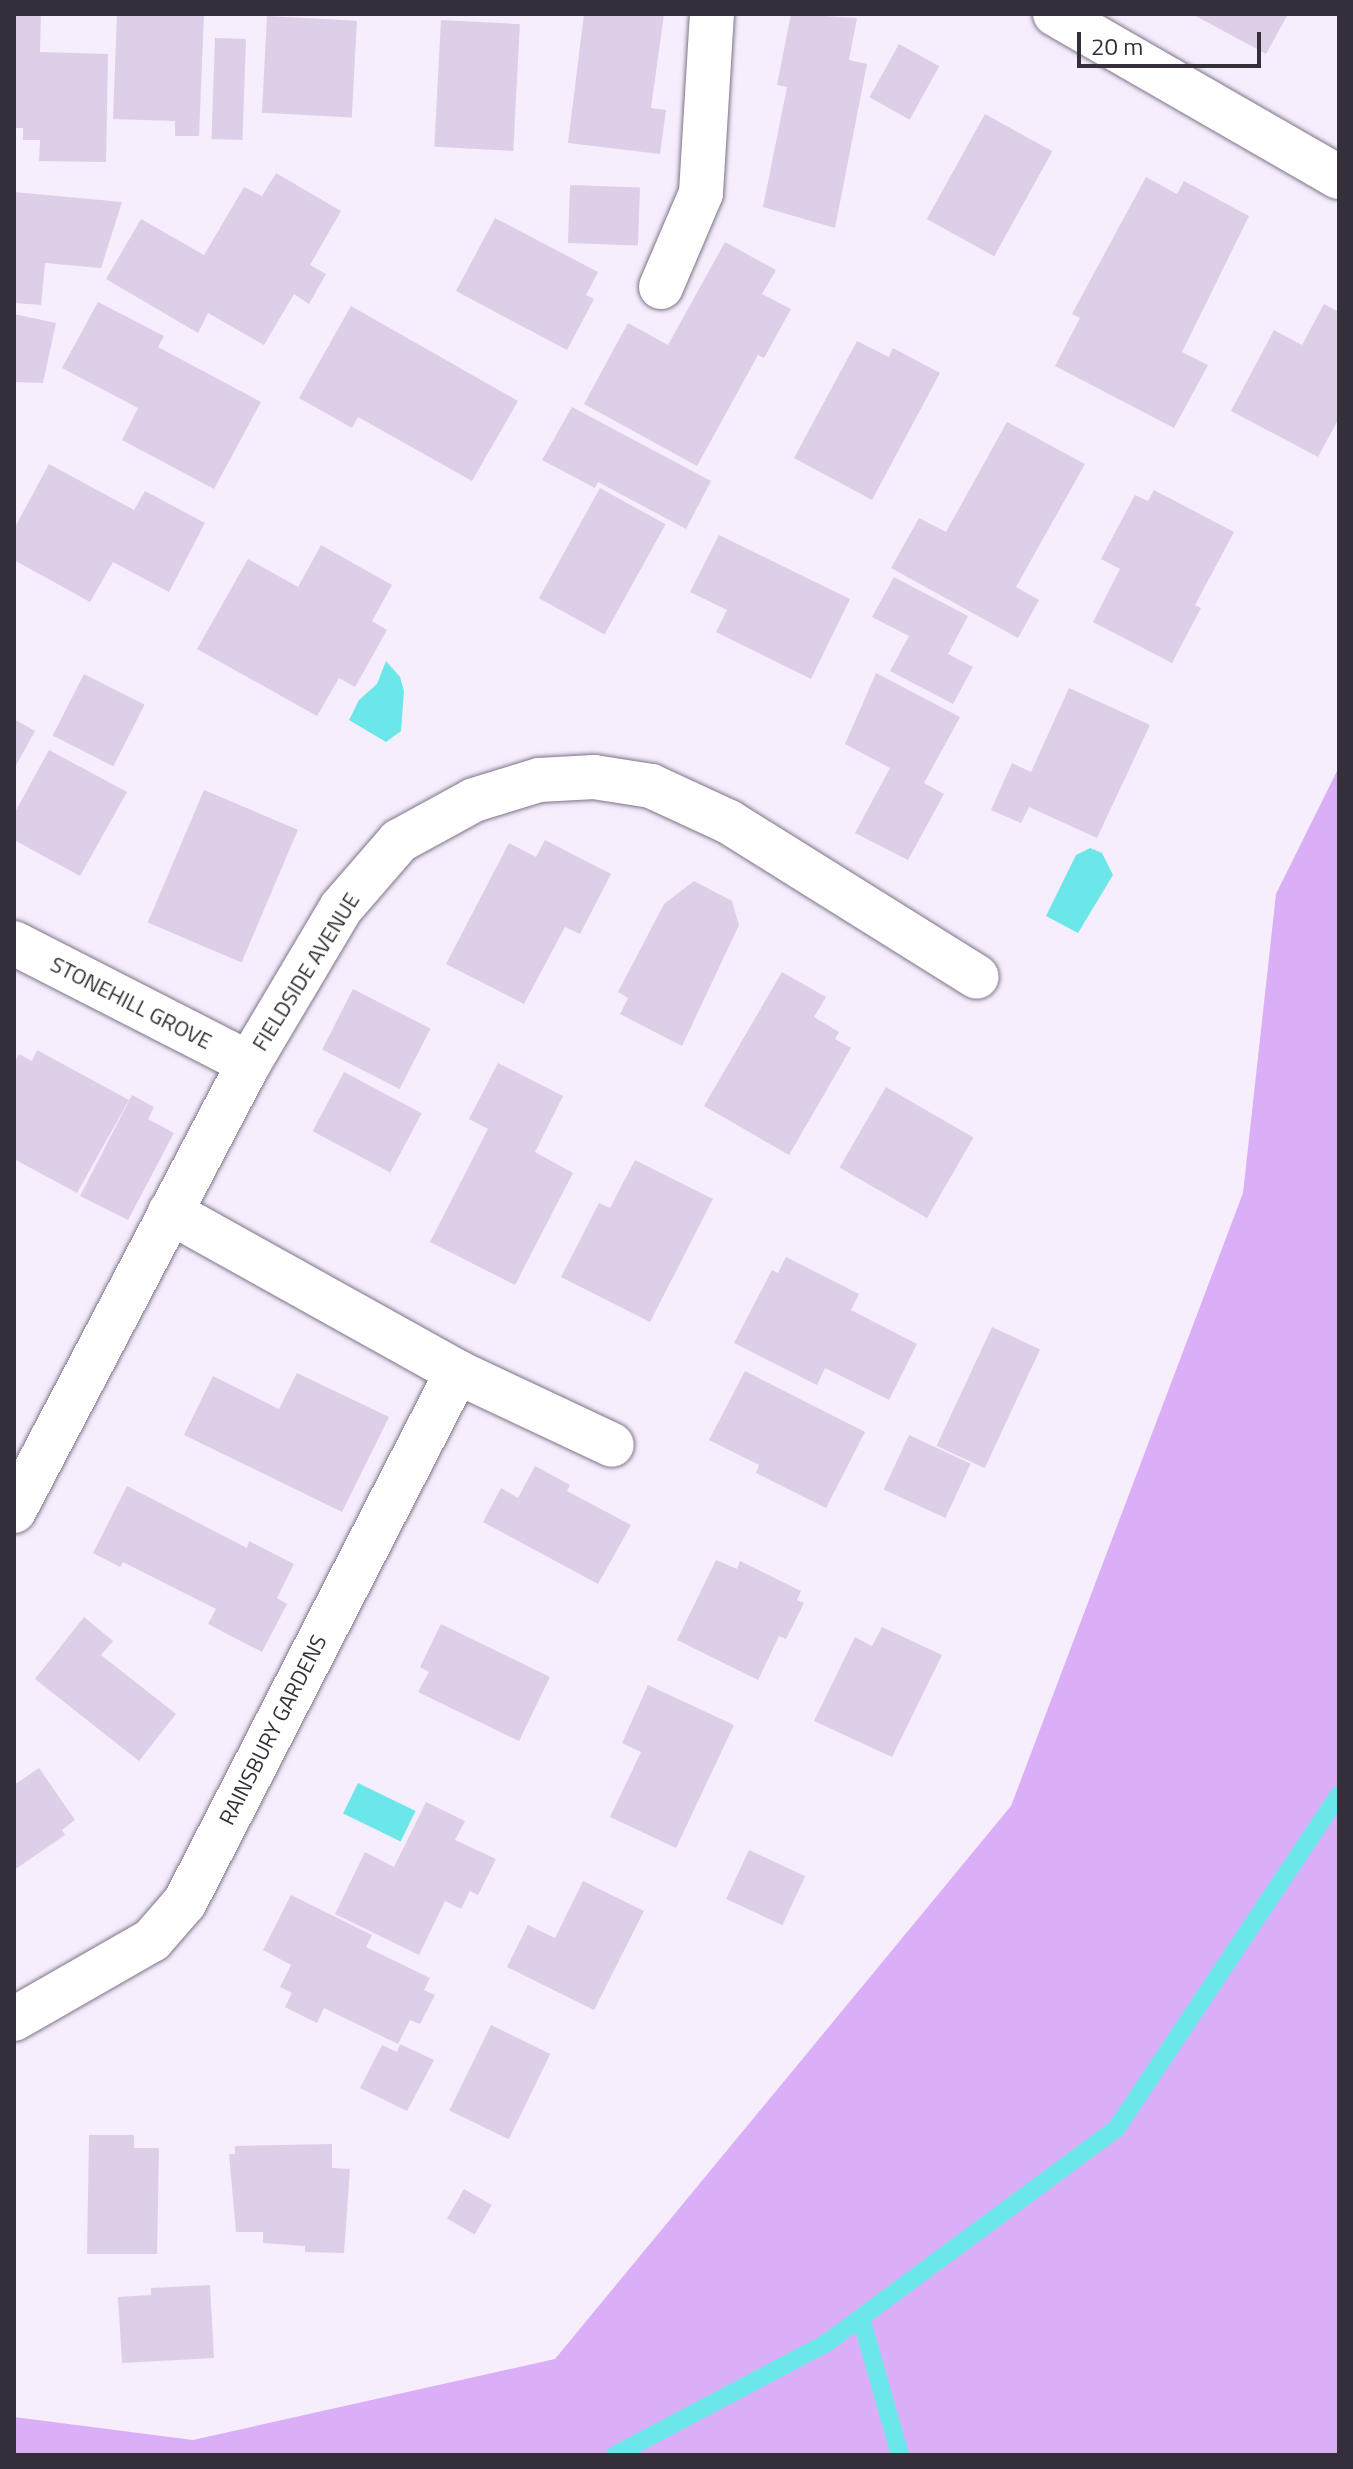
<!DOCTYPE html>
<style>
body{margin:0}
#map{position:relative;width:1353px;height:2469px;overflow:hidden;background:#f6eefc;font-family:"Titillium Web",sans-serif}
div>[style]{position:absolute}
.forest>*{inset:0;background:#dbaff8}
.water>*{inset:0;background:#6ce7e9;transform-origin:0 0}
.stream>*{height:18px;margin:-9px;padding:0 9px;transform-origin:9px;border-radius:9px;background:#6ce7e9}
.building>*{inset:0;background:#ddcfe7;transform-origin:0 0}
.roads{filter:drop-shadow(0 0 2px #7f7388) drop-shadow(0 0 2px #7f7388)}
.street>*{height:44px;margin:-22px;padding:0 22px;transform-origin:22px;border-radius:22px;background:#fff}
span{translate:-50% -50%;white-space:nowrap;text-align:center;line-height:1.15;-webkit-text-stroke:6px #fff;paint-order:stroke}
.street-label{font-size:22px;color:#342f38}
.frame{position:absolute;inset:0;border:16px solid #342f38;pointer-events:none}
.scale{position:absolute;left:1077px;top:32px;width:184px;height:36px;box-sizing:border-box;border:4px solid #342f38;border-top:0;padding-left:10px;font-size:24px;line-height:28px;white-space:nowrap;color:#342f38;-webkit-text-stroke:6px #fff;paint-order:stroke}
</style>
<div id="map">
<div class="forest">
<div style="clip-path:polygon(1339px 767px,1339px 2455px,14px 2455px,14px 2417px,193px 2440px,555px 2359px,1011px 1806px,1243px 1193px,1276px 894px)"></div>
</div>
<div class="water">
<div style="clip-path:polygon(386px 661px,400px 677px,404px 691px,401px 731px,386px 742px,349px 720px,359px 700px,377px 684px)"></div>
<div style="clip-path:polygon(1090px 848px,1102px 853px,1113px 875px,1078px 933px,1046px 916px,1076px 855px)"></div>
<div style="left:358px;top:1783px;width:64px;height:34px;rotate:26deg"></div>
</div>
<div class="stream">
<div style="left:861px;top:2318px;width:142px;rotate:74.1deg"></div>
<div style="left:615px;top:2455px;width:238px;rotate:-27.9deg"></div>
<div style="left:825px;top:2344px;width:362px;rotate:-36.5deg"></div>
<div style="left:1116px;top:2129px;width:402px;rotate:-56.3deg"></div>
</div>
<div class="building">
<div style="clip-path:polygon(14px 14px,41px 14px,40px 52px,108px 54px,106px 162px,39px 161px,40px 140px,23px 140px,23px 128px,14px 128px)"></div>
<div style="clip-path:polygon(117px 14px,204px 14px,199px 136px,175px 136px,175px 121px,113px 119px)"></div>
<div style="clip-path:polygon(584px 14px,664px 14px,651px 108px,666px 110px,660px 154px,568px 143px)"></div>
<div style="clip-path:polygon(791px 14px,857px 18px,849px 60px,867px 64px,835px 228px,763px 207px,787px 87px,777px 85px)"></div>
<div style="clip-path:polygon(1192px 14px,1288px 14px,1266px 54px)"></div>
<div style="left:267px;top:16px;width:90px;height:97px;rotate:3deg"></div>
<div style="left:441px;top:20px;width:79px;height:127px;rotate:3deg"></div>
<div style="left:215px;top:38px;width:31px;height:101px;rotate:2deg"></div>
<div style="left:899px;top:44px;width:46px;height:61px;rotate:29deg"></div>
<div style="left:985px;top:114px;width:77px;height:120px;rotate:29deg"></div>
<div style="clip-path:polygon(276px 173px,341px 211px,310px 265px,326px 274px,309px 304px,294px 294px,264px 345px,208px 313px,198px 333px,106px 279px,141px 219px,204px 255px,244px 187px,262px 196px)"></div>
<div style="clip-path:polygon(1146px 177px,1177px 194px,1184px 181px,1249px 216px,1182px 352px,1208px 365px,1174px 428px,1055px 366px,1080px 318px,1072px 314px)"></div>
<div style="left:570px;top:185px;width:70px;height:58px;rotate:2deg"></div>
<div style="clip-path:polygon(14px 192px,122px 202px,101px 268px,45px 263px,41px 305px,14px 303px)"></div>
<div style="clip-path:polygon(495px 218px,598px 272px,586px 295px,594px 299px,567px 350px,456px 291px)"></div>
<div style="clip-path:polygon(725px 242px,776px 270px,762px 294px,791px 309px,764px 358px,758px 355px,697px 466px,584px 404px,628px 323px,668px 345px)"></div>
<div style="clip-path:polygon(98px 302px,164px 336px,158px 347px,261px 402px,214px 489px,122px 440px,138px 408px,62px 368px)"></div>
<div style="clip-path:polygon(1324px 304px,1339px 312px,1339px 418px,1318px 457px,1231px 411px,1274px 330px,1302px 345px)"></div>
<div style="clip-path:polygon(351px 306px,518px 401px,472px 481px,358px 417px,352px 428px,299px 398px)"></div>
<div style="clip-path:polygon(14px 314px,56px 323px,43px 383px,14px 382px)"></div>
<div style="clip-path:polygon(857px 341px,889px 357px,893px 348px,940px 373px,872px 500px,794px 458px)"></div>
<div style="clip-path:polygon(572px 407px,711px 481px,686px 529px,598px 482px,595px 488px,542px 460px)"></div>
<div style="clip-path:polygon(1007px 422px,1085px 464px,1016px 587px,1039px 600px,1018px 638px,891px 568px,919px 518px,946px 532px)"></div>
<div style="clip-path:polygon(49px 464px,134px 510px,145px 491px,205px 523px,169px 592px,113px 562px,90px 602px,14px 560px,14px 529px)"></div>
<div style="left:600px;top:488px;width:75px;height:126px;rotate:29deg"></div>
<div style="clip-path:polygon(1154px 490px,1234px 532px,1195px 605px,1201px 608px,1172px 663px,1093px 622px,1120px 569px,1101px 559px,1135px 495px,1148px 501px)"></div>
<div style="clip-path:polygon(719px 535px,850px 599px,811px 679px,716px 632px,727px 610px,690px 592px)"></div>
<div style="clip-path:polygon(321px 545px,392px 585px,372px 621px,387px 630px,355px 687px,339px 678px,317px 716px,197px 649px,248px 559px,298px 587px)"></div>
<div style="clip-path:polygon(894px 577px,968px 616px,948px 654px,973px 667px,953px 704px,890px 671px,909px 636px,872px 617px)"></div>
<div style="clip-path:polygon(876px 673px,960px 717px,924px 783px,944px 794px,908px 860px,855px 833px,890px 768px,845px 744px)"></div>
<div style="left:84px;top:674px;width:68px;height:69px;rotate:27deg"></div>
<div style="clip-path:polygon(1069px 688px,1150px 725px,1097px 838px,1029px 807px,1021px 823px,991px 810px,1012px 763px,1031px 772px)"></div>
<div style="clip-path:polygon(14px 719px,35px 731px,14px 769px)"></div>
<div style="clip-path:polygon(49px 750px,127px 792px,80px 876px,14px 840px,14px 814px)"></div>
<div style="left:204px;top:790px;width:102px;height:144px;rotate:23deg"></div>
<div style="clip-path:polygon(545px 840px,611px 874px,580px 934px,565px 927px,524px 1004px,446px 964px,509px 843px,536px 857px)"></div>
<div style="clip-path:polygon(694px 881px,732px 901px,739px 925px,682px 1046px,620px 1014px,628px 998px,618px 992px,664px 904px)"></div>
<div style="clip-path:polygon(782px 972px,826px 997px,814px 1017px,839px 1032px,835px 1039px,851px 1048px,789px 1155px,704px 1106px)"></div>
<div style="left:353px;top:989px;width:87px;height:68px;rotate:27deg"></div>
<div style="clip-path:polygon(37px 1050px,129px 1100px,77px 1193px,14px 1159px,14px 1063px,19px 1054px,32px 1061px)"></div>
<div style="clip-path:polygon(498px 1063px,563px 1096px,535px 1152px,573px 1173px,515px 1285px,430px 1242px,488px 1129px,469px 1119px)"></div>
<div style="left:344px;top:1072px;width:88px;height:67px;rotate:28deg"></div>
<div style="left:886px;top:1087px;width:101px;height:93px;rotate:30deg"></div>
<div style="clip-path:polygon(132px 1095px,154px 1107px,148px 1119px,174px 1133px,128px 1220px,80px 1196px)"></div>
<div style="clip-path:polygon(635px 1160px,713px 1199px,650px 1322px,561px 1277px,599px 1203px,610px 1208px)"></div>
<div style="clip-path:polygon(786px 1257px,859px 1294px,851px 1310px,917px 1344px,889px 1400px,825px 1368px,817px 1385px,734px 1343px,772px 1270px,778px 1273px)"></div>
<div style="left:992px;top:1327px;width:53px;height:131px;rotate:25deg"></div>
<div style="clip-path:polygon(745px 1371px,865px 1432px,826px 1508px,756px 1473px,759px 1465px,709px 1440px)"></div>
<div style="clip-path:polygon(297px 1373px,389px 1417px,342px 1512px,184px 1435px,213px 1376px,279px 1409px)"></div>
<div style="left:909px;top:1435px;width:68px;height:60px;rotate:25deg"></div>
<div style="clip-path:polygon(535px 1466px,570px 1485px,567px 1491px,631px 1525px,598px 1584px,483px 1522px,501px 1488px,518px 1498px)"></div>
<div style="clip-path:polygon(127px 1486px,247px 1548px,249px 1541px,294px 1564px,277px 1598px,287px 1604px,262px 1652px,208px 1624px,216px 1609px,123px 1562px,120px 1567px,93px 1553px)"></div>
<div style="clip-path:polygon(716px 1560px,737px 1569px,740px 1561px,801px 1591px,797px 1600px,804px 1603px,786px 1639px,779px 1636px,758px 1680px,677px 1640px)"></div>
<div style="clip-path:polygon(84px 1617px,113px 1641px,101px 1655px,176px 1714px,139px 1761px,35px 1679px)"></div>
<div style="clip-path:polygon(441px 1624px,550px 1677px,519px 1741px,418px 1692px,429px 1672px,420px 1667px)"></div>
<div style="clip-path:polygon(882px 1627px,942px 1655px,892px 1757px,814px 1721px,855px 1637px,872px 1646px)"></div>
<div style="clip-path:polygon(648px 1685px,734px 1725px,676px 1848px,610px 1817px,641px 1752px,622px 1743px)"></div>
<div style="clip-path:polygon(39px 1768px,75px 1820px,62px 1830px,65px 1835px,14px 1870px,14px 1785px)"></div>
<div style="clip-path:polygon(426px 1802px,465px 1821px,455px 1840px,496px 1859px,478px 1895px,470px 1891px,461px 1909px,445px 1901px,419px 1955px,335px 1914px,365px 1852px,394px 1867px)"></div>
<div style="left:749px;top:1850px;width:62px;height:54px;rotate:25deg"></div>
<div style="clip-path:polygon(583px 1881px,644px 1911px,594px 2010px,507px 1967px,528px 1925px,555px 1938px)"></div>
<div style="clip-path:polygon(291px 1895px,372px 1935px,366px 1947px,430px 1978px,424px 1990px,435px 1995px,420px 2024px,410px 2020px,398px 2044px,324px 2008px,317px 2023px,285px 2007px,292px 1993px,280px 1987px,291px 1965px,263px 1950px)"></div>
<div style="left:491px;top:2025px;width:66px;height:95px;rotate:26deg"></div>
<div style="clip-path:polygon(400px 2044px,434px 2060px,407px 2111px,360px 2088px,382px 2045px,397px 2052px)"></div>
<div style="clip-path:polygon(89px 2135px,134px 2135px,134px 2148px,159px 2148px,157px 2254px,87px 2254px)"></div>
<div style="clip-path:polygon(332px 2144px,332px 2168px,350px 2169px,344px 2253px,305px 2252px,305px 2246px,263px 2243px,263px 2232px,236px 2232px,229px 2154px,235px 2154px,235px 2146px)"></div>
<div style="left:464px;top:2189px;width:32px;height:34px;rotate:30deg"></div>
<div style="clip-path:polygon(210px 2285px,214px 2358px,122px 2363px,118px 2297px,151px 2295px,151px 2288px)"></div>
</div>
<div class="roads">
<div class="street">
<div style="left:1055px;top:14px;width:327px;rotate:29.9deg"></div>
<div style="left:661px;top:287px;width:102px;rotate:-66.9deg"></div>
<div style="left:701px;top:193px;width:179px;rotate:-86.5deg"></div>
<div style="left:14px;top:943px;width:264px;rotate:27.1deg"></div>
<div style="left:170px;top:1212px;width:329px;rotate:29.1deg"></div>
<div style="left:457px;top:1372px;width:171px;rotate:25.2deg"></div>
<div style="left:14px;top:1511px;width:506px;rotate:-62.32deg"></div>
<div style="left:249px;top:1063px;width:180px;rotate:-59.3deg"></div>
<div style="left:341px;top:908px;width:89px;rotate:-49.1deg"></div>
<div style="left:399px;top:841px;width:85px;rotate:-28.7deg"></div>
<div style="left:474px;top:800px;width:68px;rotate:-17.1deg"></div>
<div style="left:539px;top:780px;width:55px;rotate:-3.1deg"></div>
<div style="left:594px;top:777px;width:58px;rotate:9deg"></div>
<div style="left:651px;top:786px;width:86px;rotate:24.8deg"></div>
<div style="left:729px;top:822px;width:292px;rotate:32deg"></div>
<div style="left:14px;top:2019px;width:159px;rotate:-29.8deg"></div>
<div style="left:152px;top:1940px;width:50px;rotate:-49deg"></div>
<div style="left:185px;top:1902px;width:596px;rotate:-62.83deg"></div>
</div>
</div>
<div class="street-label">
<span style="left:306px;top:972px;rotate:-58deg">FIELDSIDE AVENUE</span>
<span style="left:131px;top:1003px;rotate:27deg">STONEHILL GROVE</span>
<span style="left:273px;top:1730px;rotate:-63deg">RAINSBURY GARDENS</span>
</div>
<div class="frame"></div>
<div class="scale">20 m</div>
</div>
